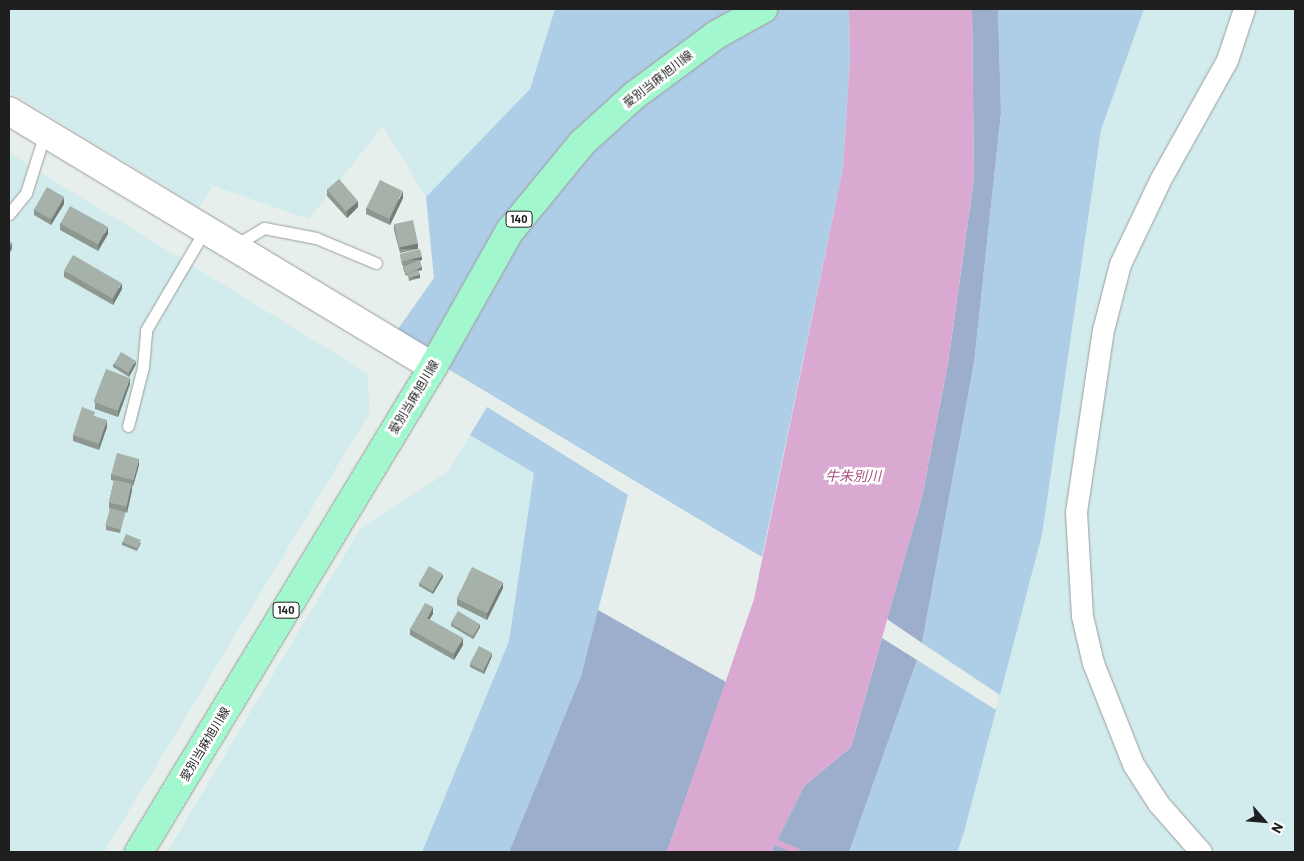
<!DOCTYPE html>
<meta charset="utf-8">
<style>
body{margin:0}
#map{position:relative;width:1304px;height:861px;overflow:hidden;background:#e6efeb;font-family:Barlow,"Noto Sans JP",sans-serif}
div>[style]{position:absolute}
.farmland>*{inset:0;background:#d2eced}
.grass>*{inset:0;background:#aecde6}
.forest>*{inset:0;background:#9daecc}
.water>*{inset:0;background:#daa9d2}
.stream>*{height:5.5px;margin:-2.75px;padding:0 2.75px;transform-origin:2.75px;border-radius:2.75px;background:#daa9d2}
.roads{filter:drop-shadow(0 0 1px #9c9c9c) drop-shadow(0 0 1px #9c9c9c)}
.service>*{height:11px;margin:-5.5px;padding:0 5.5px;transform-origin:5.5px;border-radius:5.5px;background:#fff}
.minor>*{height:21px;margin:-10.5px;padding:0 10.5px;transform-origin:10.5px;border-radius:10.5px;background:#fff}
.tertiary>*{height:28px;margin:-14px;padding:0 14px;transform-origin:14px;border-radius:14px;background:#fff}
.primary>*{height:28px;margin:-14px;padding:0 14px;transform-origin:14px;border-radius:14px;background:#a3f7ce}
.wall>*{inset:0;background:#8e9891}
.shaded-wall>*{inset:0;background:#747c76;transform-origin:0 0}
.building>*{inset:0;background:#a5b1a9;transform-origin:0 0}
span{translate:-50% -50%;white-space:nowrap;text-align:center;line-height:1.15;-webkit-text-stroke:5px #fff;paint-order:stroke}
.shield-label span{padding:1px 4px;background:#fff;border:1px solid;border-radius:4px;-webkit-text-stroke-width:0}
.shield-label{font-size:11px;color:#1f1f1f;font-weight:700}
.street-label{font-size:12px;color:#1f1f1f}
.water-label{font-size:14px;color:#aa5082;font-style:italic}
.frame{position:absolute;inset:0;border:10px solid #1f1f1f;pointer-events:none}
.north{position:absolute;left:1239px;top:796px;width:50px;height:50px;-webkit-text-stroke:4px #fff;paint-order:stroke;rotate:117deg;font-size:14px;font-weight:700;line-height:20px;text-align:center;color:#1f1f1f}
.north::after{content:'';display:block;margin:auto;width:18px;height:22px;background:#1f1f1f;clip-path:polygon(50% 0,100% 100%,50% 72%,0 100%)}
</style>
<div id="map">
<div class="farmland">
<div style="clip-path:polygon(9px 9px,555px 9px,530px 89px,426px 197px,383px 126px,309px 219px,213px 186px,199px 208px,9px 91px)"></div>
<div style="clip-path:polygon(1144px 9px,1295px 9px,1295px 852px,957px 852px,1042px 535px,1101px 130px)"></div>
<div style="clip-path:polygon(9px 153px,367px 373px,370px 412px,104px 852px,9px 852px)"></div>
<div style="clip-path:polygon(470px 435px,534px 473px,509px 641px,422px 852px,167px 852px,360px 529px,448px 472px)"></div>
</div>
<div class="grass">
<div style="clip-path:polygon(555px 9px,849px 9px,850px 59px,843px 168px,762px 557px,393px 336px,434px 278px,426px 197px,530px 89px)"></div>
<div style="clip-path:polygon(998px 9px,1144px 9px,1101px 130px,1042px 535px,1000px 695px,922px 643px,974px 363px,1001px 113px)"></div>
<div style="clip-path:polygon(487px 407px,628px 495px,581px 676px,509px 852px,422px 852px,509px 641px,534px 473px,470px 435px)"></div>
<div style="clip-path:polygon(917px 660px,996px 710px,964px 832px,957px 852px,849px 852px)"></div>
</div>
<div class="forest">
<div style="clip-path:polygon(972px 9px,998px 9px,1001px 113px,974px 363px,922px 643px,887px 619px,922px 497px,948px 363px,974px 179px)"></div>
<div style="clip-path:polygon(598px 610px,726px 682px,667px 852px,509px 852px,581px 676px)"></div>
<div style="clip-path:polygon(882px 638px,917px 660px,849px 852px,771px 852px,804px 786px,851px 747px)"></div>
</div>
<div class="water">
<div style="clip-path:polygon(849px 9px,972px 9px,974px 179px,948px 363px,922px 497px,851px 747px,804px 786px,771px 852px,667px 852px,754px 599px,843px 168px,850px 59px)"></div>
</div>
<div class="stream">
<div style="left:771px;top:840px;width:30px;rotate:23deg"></div>
</div>
<div class="roads">
<div class="service">
<div style="left:9px;top:214px;width:27px;rotate:-51deg"></div>
<div style="left:26px;top:193px;width:63px;rotate:-72.4deg"></div>
<div style="left:234px;top:246px;width:35px;rotate:-31deg"></div>
<div style="left:264px;top:228px;width:53px;rotate:10.9deg"></div>
<div style="left:316px;top:238px;width:65px;rotate:22.6deg"></div>
<div style="left:128px;top:426px;width:61px;rotate:-75.7deg"></div>
<div style="left:143px;top:367px;width:37px;rotate:-85deg"></div>
<div style="left:146px;top:330px;width:116px;rotate:-59.5deg"></div>
</div>
<div class="minor">
<div style="left:1201px;top:852px;width:65px;rotate:-131.3deg"></div>
<div style="left:1158px;top:803px;width:46px;rotate:-122.7deg"></div>
<div style="left:1133px;top:764px;width:109px;rotate:-111.6deg"></div>
<div style="left:1093px;top:663px;width:48px;rotate:-103.2deg"></div>
<div style="left:1082px;top:616px;width:104px;rotate:-93.3deg"></div>
<div style="left:1076px;top:512px;width:184px;rotate:-81.6deg"></div>
<div style="left:1103px;top:330px;width:68px;rotate:-75.6deg"></div>
<div style="left:1120px;top:264px;width:93px;rotate:-64.5deg"></div>
<div style="left:1160px;top:180px;width:137px;rotate:-60.8deg"></div>
<div style="left:1227px;top:60px;width:54px;rotate:-71.6deg"></div>
</div>
<div class="tertiary">
<div style="left:9px;top:111px;width:495px;rotate:31.1deg"></div>
</div>
<div class="primary">
<div style="left:139px;top:852px;width:567px;rotate:-58.78deg"></div>
<div style="left:433px;top:367px;width:155px;rotate:-60.6deg"></div>
<div style="left:509px;top:232px;width:115px;rotate:-50.6deg"></div>
<div style="left:582px;top:143px;width:72px;rotate:-42.2deg"></div>
<div style="left:635px;top:95px;width:101px;rotate:-36.5deg"></div>
<div style="left:716px;top:35px;width:54px;rotate:-29deg"></div>
</div>
</div>
<div class="wall">
<div style="clip-path:polygon(327px 189px,358px 207px,347px 218px,327px 196px)"></div>
<div style="clip-path:polygon(403px 198px,390px 225px,366px 214px,366px 208px)"></div>
<div style="clip-path:polygon(64px 204px,51px 225px,34px 215px,34px 209px)"></div>
<div style="clip-path:polygon(60px 223px,108px 234px,98px 251px,60px 230px)"></div>
<div style="clip-path:polygon(394px 224px,418px 249px,400px 253px,394px 230px)"></div>
<div style="clip-path:polygon(400px 254px,422px 260px,420px 261px,422px 270px,419px 271px,420px 278px,409px 281px,408px 275px,406px 276px,403px 268px,403px 265px,405px 265px,402px 265px)"></div>
<div style="clip-path:polygon(64px 271px,122px 289px,113px 305px,64px 277px)"></div>
<div style="clip-path:polygon(113px 364px,136px 364px,129px 377px,113px 367px)"></div>
<div style="clip-path:polygon(130px 384px,118px 417px,95px 409px,95px 402px)"></div>
<div style="clip-path:polygon(95px 416px,107px 427px,99px 450px,73px 441px,73px 435px)"></div>
<div style="clip-path:polygon(139px 465px,133px 486px,132px 486px,132px 490px,127px 513px,125px 512px,120px 533px,106px 530px,106px 526px,110px 509px,109px 508px,109px 502px,114px 481px,111px 480px,111px 474px)"></div>
<div style="clip-path:polygon(122px 542px,141px 543px,137px 551px,122px 545px)"></div>
<div style="clip-path:polygon(443px 577px,433px 594px,419px 586px,419px 583px)"></div>
<div style="clip-path:polygon(503px 588px,487px 620px,457px 605px,457px 599px)"></div>
<div style="clip-path:polygon(433px 614px,429px 619px,463px 645px,454px 660px,410px 635px,410px 629px)"></div>
<div style="clip-path:polygon(451px 623px,480px 627px,473px 639px,451px 626px)"></div>
<div style="clip-path:polygon(492px 656px,484px 674px,470px 667px,470px 664px)"></div>
</div>
<div class="shaded-wall">
<div style="clip-path:polygon(403px 191px,403px 198px,390px 225px,390px 219px)"></div>
<div style="clip-path:polygon(64px 197px,64px 204px,51px 225px,51px 219px)"></div>
<div style="clip-path:polygon(358px 201px,358px 207px,347px 218px,347px 211px)"></div>
<div style="clip-path:polygon(108px 227px,108px 234px,98px 251px,98px 245px)"></div>
<div style="clip-path:polygon(12px 243px,12px 249px,9px 254px,9px 247px)"></div>
<div style="left:418px;top:243px;width:6px;height:18px;rotate:90deg"></div>
<div style="left:422px;top:257px;width:3px;height:21px;rotate:90deg"></div>
<div style="left:422px;top:267px;width:3px;height:17px;rotate:90deg"></div>
<div style="left:420px;top:275px;width:3px;height:11px;rotate:90deg"></div>
<div style="clip-path:polygon(122px 283px,122px 289px,113px 305px,113px 299px)"></div>
<div style="clip-path:polygon(136px 361px,136px 364px,129px 377px,129px 373px)"></div>
<div style="clip-path:polygon(130px 378px,130px 384px,118px 417px,118px 411px)"></div>
<div style="clip-path:polygon(107px 420px,107px 427px,99px 450px,99px 444px)"></div>
<div style="clip-path:polygon(139px 459px,139px 465px,133px 486px,133px 480px)"></div>
<div style="clip-path:polygon(132px 484px,132px 490px,127px 513px,127px 506px)"></div>
<div style="clip-path:polygon(443px 574px,443px 577px,433px 594px,433px 591px)"></div>
<div style="clip-path:polygon(503px 582px,503px 588px,487px 620px,487px 614px)"></div>
<div style="clip-path:polygon(433px 607px,433px 614px,427px 624px,427px 618px)"></div>
<div style="clip-path:polygon(480px 624px,480px 627px,473px 639px,473px 636px)"></div>
<div style="clip-path:polygon(463px 638px,463px 645px,454px 660px,454px 654px)"></div>
<div style="clip-path:polygon(492px 653px,492px 656px,484px 674px,484px 671px)"></div>
</div>
<div class="building">
<div style="left:339px;top:179px;width:29px;height:16px;rotate:49deg"></div>
<div style="left:380px;top:180px;width:25px;height:31px;rotate:26deg"></div>
<div style="left:47px;top:187px;width:20px;height:26px;rotate:30deg"></div>
<div style="left:70px;top:206px;width:43px;height:20px;rotate:29deg"></div>
<div style="left:413px;top:220px;width:24px;height:19px;rotate:78deg"></div>
<div style="clip-path:polygon(9px 240px,12px 243px,9px 247px)"></div>
<div style="left:420px;top:249px;width:8px;height:21px;rotate:76deg"></div>
<div style="left:73px;top:255px;width:56px;height:18px;rotate:30deg"></div>
<div style="left:419px;top:260px;width:8px;height:17px;rotate:67deg"></div>
<div style="clip-path:polygon(418px 270px,420px 275px,409px 278px,408px 274px)"></div>
<div style="left:121px;top:352px;width:17px;height:14px;rotate:31deg"></div>
<div style="left:106px;top:369px;width:26px;height:35px;rotate:21deg"></div>
<div style="clip-path:polygon(82px 407px,95px 412px,94px 416px,107px 420px,99px 444px,73px 435px)"></div>
<div style="left:117px;top:453px;width:23px;height:22px;rotate:15deg"></div>
<div style="left:114px;top:480px;width:18px;height:23px;rotate:13deg"></div>
<div style="left:110px;top:508px;width:16px;height:18px;rotate:15deg"></div>
<div style="left:126px;top:534px;width:16px;height:9px;rotate:22deg"></div>
<div style="left:429px;top:566px;width:16px;height:20px;rotate:30deg"></div>
<div style="left:472px;top:567px;width:34px;height:35px;rotate:26deg"></div>
<div style="clip-path:polygon(425px 603px,433px 607px,427px 618px,463px 638px,454px 654px,410px 629px)"></div>
<div style="left:458px;top:611px;width:26px;height:14px;rotate:31deg"></div>
<div style="left:479px;top:646px;width:15px;height:20px;rotate:28deg"></div>
</div>
<div class="shield-label">
<span style="left:519px;top:219px">140</span>
<span style="left:286px;top:610px">140</span>
</div>
<div class="street-label">
<span style="left:658px;top:79px;rotate:-38deg">愛別当麻旭川線</span>
<span style="left:414px;top:397px;rotate:-59deg">愛別当麻旭川線</span>
<span style="left:205px;top:744px;rotate:-59deg">愛別当麻旭川線</span>
</div>
<div class="water-label">
<span style="left:853px;top:476px">牛朱別川</span>
</div>
<div class="frame"></div>
<div class="north">N</div>
</div>
